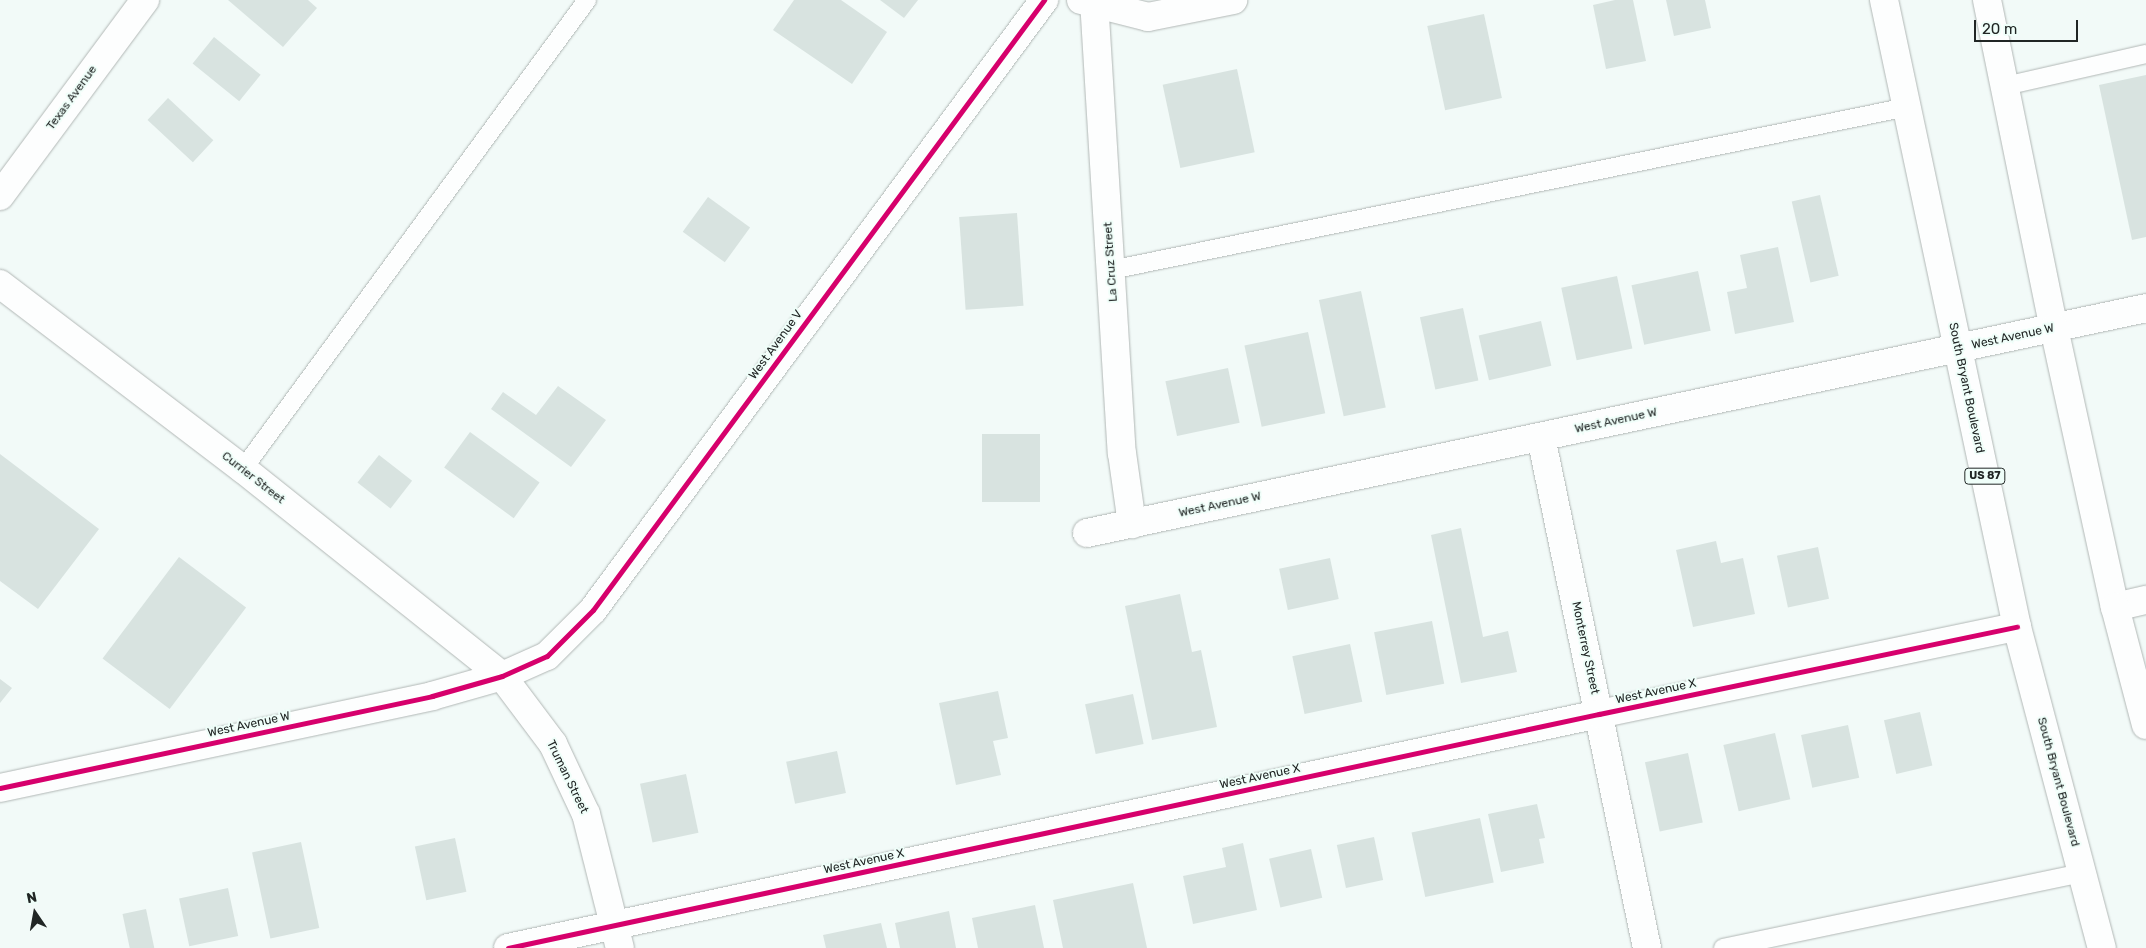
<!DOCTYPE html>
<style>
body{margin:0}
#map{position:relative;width:2146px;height:948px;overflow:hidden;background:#f2faf8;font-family:Rubik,sans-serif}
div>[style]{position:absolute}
.building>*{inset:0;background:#d8e3e0;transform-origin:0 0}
.roads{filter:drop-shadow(0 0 1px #b1b7b5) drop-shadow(0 0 1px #b1b7b5)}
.service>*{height:18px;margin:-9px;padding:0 9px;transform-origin:9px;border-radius:9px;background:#fdfefe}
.minor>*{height:28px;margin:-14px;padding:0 14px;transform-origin:14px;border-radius:14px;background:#fdfefe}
.tertiary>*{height:28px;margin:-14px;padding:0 14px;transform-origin:14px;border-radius:14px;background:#fdfefe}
.primary>*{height:28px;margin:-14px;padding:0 14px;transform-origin:14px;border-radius:14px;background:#fdfefe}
.cycleway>*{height:5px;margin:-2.5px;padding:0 2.5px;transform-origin:2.5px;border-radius:2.5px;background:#d6006c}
span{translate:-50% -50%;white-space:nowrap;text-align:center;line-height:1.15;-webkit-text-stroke:4px #effef9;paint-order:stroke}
.shield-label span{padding:1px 4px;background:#effef9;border:1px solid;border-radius:4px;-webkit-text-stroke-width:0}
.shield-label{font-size:11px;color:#212625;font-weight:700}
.street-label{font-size:12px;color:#212625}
.north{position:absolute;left:10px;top:888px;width:50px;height:50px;-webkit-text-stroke:4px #effef9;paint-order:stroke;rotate:348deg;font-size:14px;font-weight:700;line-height:20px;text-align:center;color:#212625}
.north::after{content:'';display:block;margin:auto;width:18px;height:22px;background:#212625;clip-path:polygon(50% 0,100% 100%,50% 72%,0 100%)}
.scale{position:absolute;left:1974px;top:20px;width:104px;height:22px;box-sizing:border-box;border:2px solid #212625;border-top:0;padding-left:6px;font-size:15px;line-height:18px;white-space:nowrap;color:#212625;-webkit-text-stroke:4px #effef9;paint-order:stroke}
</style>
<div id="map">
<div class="building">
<div style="clip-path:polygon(228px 0,308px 0,317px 8px,283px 47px)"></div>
<div style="clip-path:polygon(794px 0,841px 0,887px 32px,852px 84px,773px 30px)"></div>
<div style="clip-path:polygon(880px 0,918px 0,904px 18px)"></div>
<div style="clip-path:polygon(1615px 0,1633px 0,1646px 61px,1606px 69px,1593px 5px)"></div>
<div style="clip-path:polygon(1666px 0,1705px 0,1711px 28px,1674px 36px)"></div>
<div style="left:1484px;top:14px;width:86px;height:58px;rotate:78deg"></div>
<div style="left:214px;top:37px;width:60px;height:34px;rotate:39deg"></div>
<div style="left:1237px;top:69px;width:85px;height:76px;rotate:78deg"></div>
<div style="clip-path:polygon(2146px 75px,2146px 237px,2132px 240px,2099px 85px)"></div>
<div style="left:168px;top:98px;width:62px;height:30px;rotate:43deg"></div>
<div style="left:1820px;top:195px;width:83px;height:29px;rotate:77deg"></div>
<div style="left:708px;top:197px;width:52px;height:43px;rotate:36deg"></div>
<div style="left:1017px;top:213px;width:93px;height:58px;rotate:86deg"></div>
<div style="clip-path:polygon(1778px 247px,1794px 322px,1735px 334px,1727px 292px,1747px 288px,1740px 255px)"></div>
<div style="left:1698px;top:271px;width:61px;height:68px;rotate:78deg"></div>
<div style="left:1617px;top:276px;width:74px;height:57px;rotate:78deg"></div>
<div style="left:1361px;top:291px;width:119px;height:43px;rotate:78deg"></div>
<div style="left:1463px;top:308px;width:74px;height:44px;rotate:78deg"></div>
<div style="left:1541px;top:321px;width:46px;height:64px;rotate:77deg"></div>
<div style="left:1308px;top:332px;width:83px;height:65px;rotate:78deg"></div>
<div style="left:1228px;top:368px;width:56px;height:64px;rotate:78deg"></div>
<div style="clip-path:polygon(558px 386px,606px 420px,571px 467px,491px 409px,503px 392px,536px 415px)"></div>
<div style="left:470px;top:432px;width:86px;height:44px;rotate:36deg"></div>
<div style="left:982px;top:434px;width:58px;height:68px"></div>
<div style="clip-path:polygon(0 454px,99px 529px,38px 609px,0 581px)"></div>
<div style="left:379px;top:455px;width:42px;height:35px;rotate:38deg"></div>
<div style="clip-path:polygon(1461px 528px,1483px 637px,1508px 631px,1517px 672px,1461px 683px,1431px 535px)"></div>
<div style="clip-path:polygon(1716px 541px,1721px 563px,1743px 558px,1755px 614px,1693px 627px,1676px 550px)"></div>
<div style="left:1818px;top:547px;width:53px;height:42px;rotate:78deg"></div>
<div style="left:179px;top:557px;width:84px;height:127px;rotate:37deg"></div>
<div style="left:1330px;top:558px;width:42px;height:52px;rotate:78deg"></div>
<div style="clip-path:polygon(1180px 594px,1192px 652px,1201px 650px,1217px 727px,1152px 740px,1125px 606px)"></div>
<div style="left:1432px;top:621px;width:64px;height:59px;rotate:79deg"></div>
<div style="left:1350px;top:644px;width:59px;height:59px;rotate:78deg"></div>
<div style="clip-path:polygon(0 679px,12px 688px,0 703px)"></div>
<div style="clip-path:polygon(998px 691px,1008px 738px,993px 741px,1001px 775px,956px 785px,939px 703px)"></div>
<div style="left:1133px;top:694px;width:51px;height:49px;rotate:78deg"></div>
<div style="left:1920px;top:712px;width:55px;height:37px;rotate:77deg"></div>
<div style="left:1848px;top:725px;width:54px;height:48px;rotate:78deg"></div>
<div style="left:1775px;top:733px;width:68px;height:53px;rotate:77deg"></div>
<div style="left:837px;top:751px;width:43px;height:52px;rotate:78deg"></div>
<div style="left:1688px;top:753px;width:71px;height:44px;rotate:78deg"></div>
<div style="left:686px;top:774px;width:60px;height:47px;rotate:78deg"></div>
<div style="clip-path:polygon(1537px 804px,1545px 838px,1539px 839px,1544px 863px,1501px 872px,1488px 814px)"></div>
<div style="left:1480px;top:818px;width:66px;height:70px;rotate:78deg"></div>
<div style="left:1374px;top:837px;width:44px;height:38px;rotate:78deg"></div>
<div style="left:455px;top:838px;width:55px;height:41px;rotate:78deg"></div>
<div style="left:301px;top:842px;width:88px;height:50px;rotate:78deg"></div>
<div style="clip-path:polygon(1243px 843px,1257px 910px,1193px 924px,1183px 876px,1226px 867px,1222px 848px)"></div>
<div style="left:1311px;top:849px;width:50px;height:43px;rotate:77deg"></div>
<div style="clip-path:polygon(1133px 883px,1147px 948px,1063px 948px,1053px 900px)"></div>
<div style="left:228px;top:888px;width:49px;height:50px;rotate:78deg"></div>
<div style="clip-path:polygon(1035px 905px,1044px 948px,978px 948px,972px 918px)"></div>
<div style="left:146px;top:909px;width:40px;height:24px;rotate:78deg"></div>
<div style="clip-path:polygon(949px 911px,956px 948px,900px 948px,895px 923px)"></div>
<div style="clip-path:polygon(881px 923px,887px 948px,826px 948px,823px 935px)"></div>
</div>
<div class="roads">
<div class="service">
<div style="left:2005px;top:86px;width:145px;rotate:-12.8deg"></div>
<div style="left:1111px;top:270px;width:813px;rotate:-11.57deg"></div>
<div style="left:243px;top:469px;width:582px;rotate:-53.74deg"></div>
<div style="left:1723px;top:948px;width:368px;rotate:-11.8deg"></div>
</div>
<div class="minor">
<div style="left:1081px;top:0;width:69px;rotate:14.2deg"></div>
<div style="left:1148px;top:17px;width:87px;rotate:-11.3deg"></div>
<div style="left:1094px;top:0;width:454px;rotate:86.5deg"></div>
<div style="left:1122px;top:453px;width:72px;rotate:82deg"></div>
<div style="left:0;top:196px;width:244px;rotate:-53.5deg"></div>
<div style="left:1541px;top:437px;width:522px;rotate:78.28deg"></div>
<div style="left:1087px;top:533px;width:1083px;rotate:-11.99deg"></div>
<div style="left:2115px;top:607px;width:32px;rotate:-13deg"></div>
<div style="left:502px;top:676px;width:85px;rotate:53.1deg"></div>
<div style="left:553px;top:744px;width:77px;rotate:64.8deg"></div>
<div style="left:586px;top:814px;width:138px;rotate:75.8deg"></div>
<div style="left:0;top:788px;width:442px;rotate:-12deg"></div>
<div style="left:432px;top:696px;width:73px;rotate:-15.9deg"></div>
<div style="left:502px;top:676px;width:49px;rotate:-24deg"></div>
<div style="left:547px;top:656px;width:65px;rotate:-45deg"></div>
<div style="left:593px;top:610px;width:759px;rotate:-53.52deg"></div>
<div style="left:508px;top:948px;width:1116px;rotate:-12.11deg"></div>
<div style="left:1599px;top:714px;width:427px;rotate:-11.8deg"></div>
</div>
<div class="tertiary">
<div style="left:0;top:284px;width:305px;rotate:37.3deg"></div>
<div style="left:243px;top:469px;width:332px;rotate:38.6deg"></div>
</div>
<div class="primary">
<div style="left:1884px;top:0;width:641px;rotate:78.02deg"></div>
<div style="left:2017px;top:627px;width:332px;rotate:75.2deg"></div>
<div style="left:1987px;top:0;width:335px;rotate:78.5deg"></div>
<div style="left:2054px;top:328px;width:286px;rotate:77.7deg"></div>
<div style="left:2115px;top:607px;width:122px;rotate:75.3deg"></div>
</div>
</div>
<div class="cycleway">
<div style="left:0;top:788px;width:442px;rotate:-12deg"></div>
<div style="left:432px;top:696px;width:73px;rotate:-15.9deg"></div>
<div style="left:502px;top:676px;width:49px;rotate:-24deg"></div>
<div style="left:547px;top:656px;width:65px;rotate:-45deg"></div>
<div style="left:593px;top:610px;width:759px;rotate:-53.52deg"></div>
<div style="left:508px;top:948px;width:1116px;rotate:-12.11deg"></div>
<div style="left:1599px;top:714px;width:427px;rotate:-11.8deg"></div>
</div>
<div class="shield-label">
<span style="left:1985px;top:476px">US 87</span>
</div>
<div class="street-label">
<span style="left:72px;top:98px;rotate:-54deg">Texas Avenue</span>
<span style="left:1111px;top:262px;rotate:-94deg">La Cruz Street</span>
<span style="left:2013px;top:337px;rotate:-12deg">West Avenue W</span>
<span style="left:776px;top:345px;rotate:-54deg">West Avenue V</span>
<span style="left:1966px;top:388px;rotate:78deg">South Bryant Boulevard</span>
<span style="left:1616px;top:421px;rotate:-12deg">West Avenue W</span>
<span style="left:253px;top:478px;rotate:38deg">Currier Street</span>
<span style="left:1220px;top:505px;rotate:-12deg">West Avenue W</span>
<span style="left:1585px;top:648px;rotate:78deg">Monterrey Street</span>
<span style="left:1656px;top:692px;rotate:-12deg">West Avenue X</span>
<span style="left:249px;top:725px;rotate:-12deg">West Avenue W</span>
<span style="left:567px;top:777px;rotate:64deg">Truman Street</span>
<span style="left:1260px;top:777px;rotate:-12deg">West Avenue X</span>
<span style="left:2058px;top:782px;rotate:75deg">South Bryant Boulevard</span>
<span style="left:864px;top:862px;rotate:-12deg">West Avenue X</span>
</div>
<div class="north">N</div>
<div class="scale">20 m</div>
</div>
